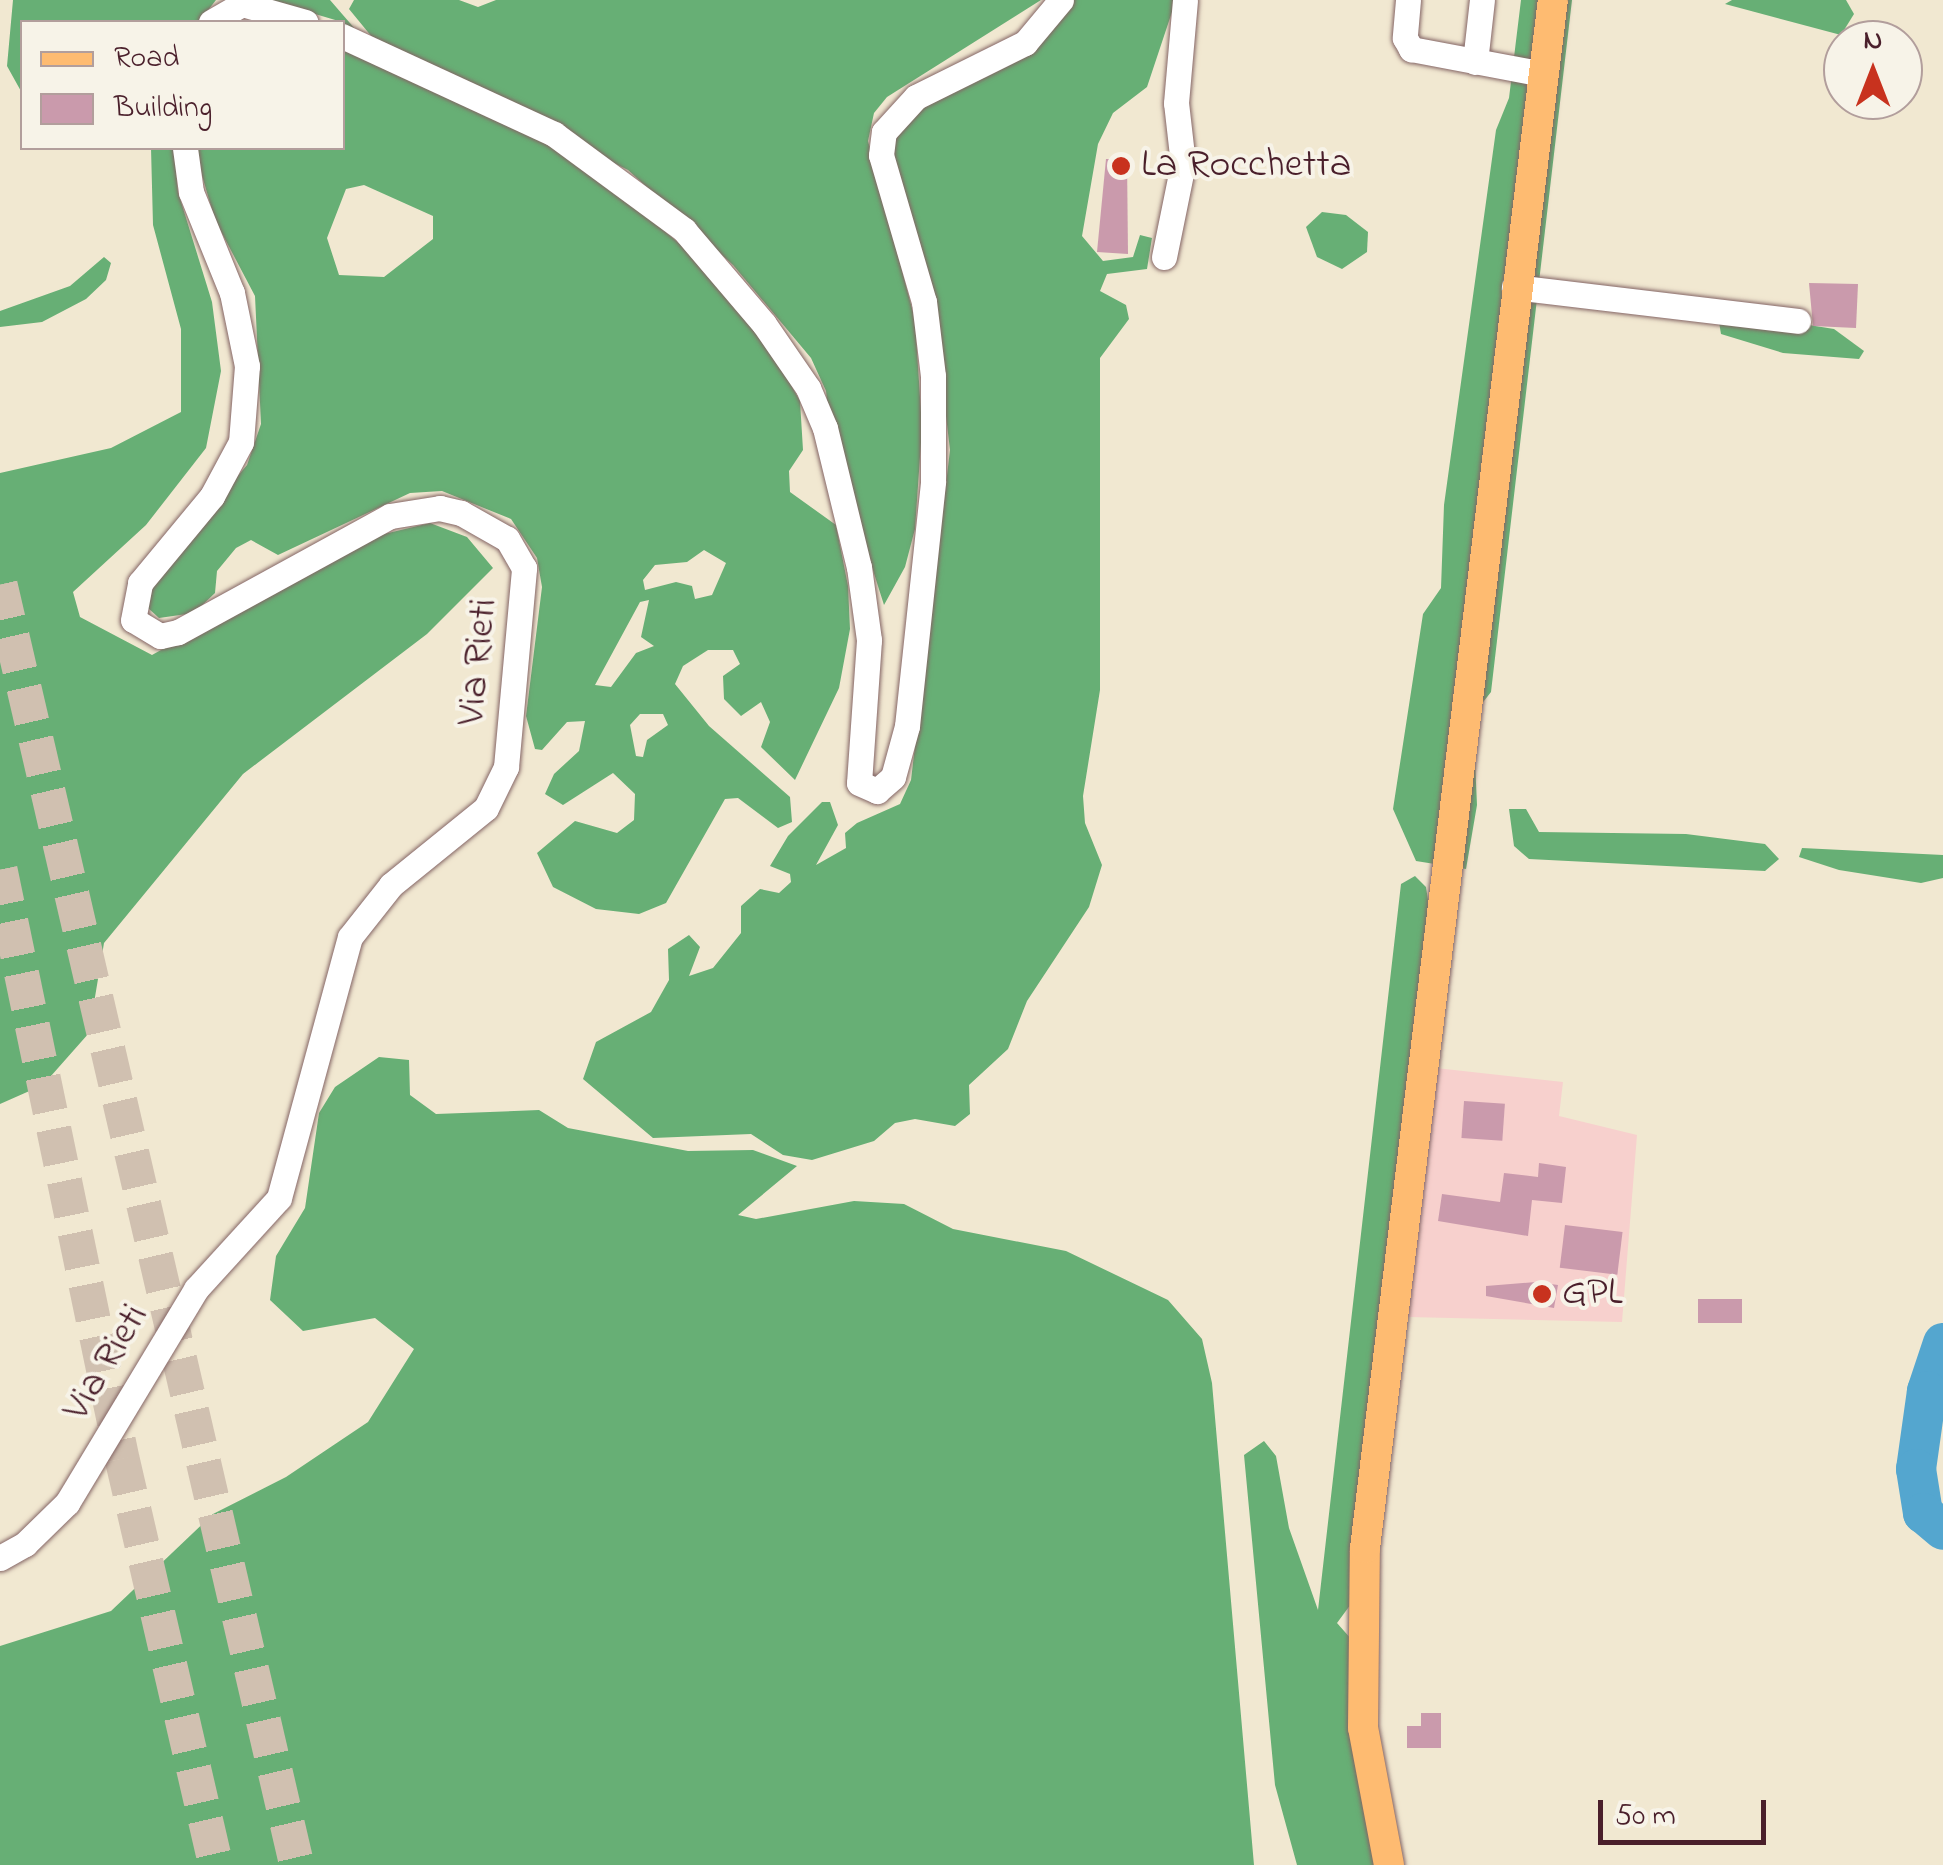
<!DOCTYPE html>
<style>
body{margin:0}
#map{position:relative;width:1943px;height:1865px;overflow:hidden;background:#f1e8d1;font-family:"Indie Flower",sans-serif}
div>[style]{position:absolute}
.built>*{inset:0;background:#f7d0cd}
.forest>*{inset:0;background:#67af75}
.river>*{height:40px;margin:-20px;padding:0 20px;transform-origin:20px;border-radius:20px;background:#54a6cf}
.building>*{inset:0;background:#ca9aac;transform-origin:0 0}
.highway-tunnel>*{height:35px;margin-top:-17.5px;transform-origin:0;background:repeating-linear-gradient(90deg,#d0c0b0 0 35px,transparent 0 53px)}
.roads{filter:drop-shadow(0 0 2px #846565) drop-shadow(0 0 2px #846565)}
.minor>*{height:25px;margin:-12.5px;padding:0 12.5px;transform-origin:12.5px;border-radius:12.5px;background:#fff}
.major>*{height:30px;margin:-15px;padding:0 15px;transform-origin:15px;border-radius:15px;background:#febb71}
.dots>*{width:28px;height:28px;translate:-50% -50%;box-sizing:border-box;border:5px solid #f7f3e8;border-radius:50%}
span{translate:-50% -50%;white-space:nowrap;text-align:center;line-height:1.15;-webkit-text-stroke:8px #f7f3e8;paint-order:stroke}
.poi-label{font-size:40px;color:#4a1f2b}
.left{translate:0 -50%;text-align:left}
.street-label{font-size:40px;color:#4a1f2b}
.legend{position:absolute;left:20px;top:20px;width:325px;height:130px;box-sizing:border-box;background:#f7f3e8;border:2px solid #b29e9c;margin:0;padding:12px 18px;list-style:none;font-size:30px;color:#4a1f2b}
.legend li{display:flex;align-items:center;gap:20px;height:50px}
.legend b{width:50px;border:2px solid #b29e9c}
.north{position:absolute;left:1823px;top:20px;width:100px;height:100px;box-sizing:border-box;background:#f7f3e8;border:2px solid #b29e9c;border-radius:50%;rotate:0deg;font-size:28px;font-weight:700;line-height:40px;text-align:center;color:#4a1f2b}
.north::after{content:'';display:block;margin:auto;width:35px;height:45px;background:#c8321e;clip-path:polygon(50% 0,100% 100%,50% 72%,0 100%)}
.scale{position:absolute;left:1598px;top:1800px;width:168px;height:45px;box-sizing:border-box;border:5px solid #4a1f2b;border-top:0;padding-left:12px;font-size:30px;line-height:35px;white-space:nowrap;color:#4a1f2b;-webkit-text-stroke:8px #f7f3e8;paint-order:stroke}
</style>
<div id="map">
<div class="built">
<div style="clip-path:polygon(1436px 1068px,1563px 1082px,1559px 1116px,1637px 1135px,1622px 1322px,1408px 1317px)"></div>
</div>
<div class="forest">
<div style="clip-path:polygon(13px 0,216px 0,199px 22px,22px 22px,22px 93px,7px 66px)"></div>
<div style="clip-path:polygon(268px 0,330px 0,362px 37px,343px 29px,342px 22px)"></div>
<div style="clip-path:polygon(354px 0,459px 0,478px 7px,496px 0,1041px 0,887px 97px,874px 113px,868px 141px,915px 320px,922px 428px,915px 529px,905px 567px,884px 605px,831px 438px,826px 391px,811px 358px,733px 265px,628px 170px,381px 48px,349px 9px)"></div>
<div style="clip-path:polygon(1074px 0,1176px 0,1147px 87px,1113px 113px,1098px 144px,1082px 236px,1103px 261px,1133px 257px,1140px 235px,1152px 238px,1147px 269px,1107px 274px,1100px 291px,1126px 305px,1129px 319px,1100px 358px,1100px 690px,1083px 796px,1085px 823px,1102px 865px,1089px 907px,1027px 1001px,1008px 1049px,969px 1085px,970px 1114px,955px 1126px,915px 1119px,895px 1123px,874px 1141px,812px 1160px,783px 1155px,751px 1134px,653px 1138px,583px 1079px,596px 1042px,651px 1012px,669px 980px,668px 949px,689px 935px,700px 947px,689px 976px,713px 968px,741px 933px,741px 906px,760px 889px,779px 893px,791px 882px,790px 874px,770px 866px,788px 836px,822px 802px,830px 802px,838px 825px,816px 865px,846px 848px,845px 833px,857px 823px,900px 804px,911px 780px,950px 450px,938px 348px,894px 155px,896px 129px,928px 99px,1020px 56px,1053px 30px)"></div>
<div style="clip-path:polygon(1521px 0,1572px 0,1491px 692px,1473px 715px,1477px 805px,1466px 869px,1416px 861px,1393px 809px,1423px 614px,1441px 588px,1444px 505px,1496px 130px,1509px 98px)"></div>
<div style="clip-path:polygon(1732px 0,1846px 0,1854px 14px,1841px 35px,1725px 4px)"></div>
<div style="clip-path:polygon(evenodd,343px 47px,522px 125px,630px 202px,687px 250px,773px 353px,800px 401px,803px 450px,789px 471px,790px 492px,836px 525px,848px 586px,850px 629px,839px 688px,795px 780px,761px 747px,770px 722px,761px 702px,741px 716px,724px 699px,723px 676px,740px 664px,733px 650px,708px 650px,683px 666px,675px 684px,709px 726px,790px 797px,792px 822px,778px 828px,738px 798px,725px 799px,666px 903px,639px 914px,596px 909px,553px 887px,537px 853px,575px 821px,617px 833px,634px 820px,635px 794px,613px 773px,563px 805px,545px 794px,554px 774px,579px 751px,585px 721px,567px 722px,542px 750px,535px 749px,526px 716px,542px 587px,537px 558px,511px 519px,442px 491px,410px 493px,278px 555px,251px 540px,236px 548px,217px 571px,215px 593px,194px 613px,159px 618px,148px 608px,153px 577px,247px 465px,261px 424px,255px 296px,215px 220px,194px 148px,342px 148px,343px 47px,364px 185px,433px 216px,433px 239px,384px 277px,339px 275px,327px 238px,346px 189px,364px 185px,343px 47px,704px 550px,726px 563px,712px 595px,695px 599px,692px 586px,676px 582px,645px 590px,643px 580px,655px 565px,687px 562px,704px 550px,343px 47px,649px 600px,641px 637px,654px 646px,636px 653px,611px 687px,595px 685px,640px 602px,649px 600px,343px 47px,640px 714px,663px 714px,668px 725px,647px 740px,643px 757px,636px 756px,630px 725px,640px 714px)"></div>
<div style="clip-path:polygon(151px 148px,174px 148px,178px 192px,212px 302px,221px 371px,206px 448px,146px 525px,73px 592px,80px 617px,152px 655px,359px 540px,430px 523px,467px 537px,493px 568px,427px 634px,243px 774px,104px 943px,89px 1033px,43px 1085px,0 1104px,0 473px,111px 448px,181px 412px,181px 329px,153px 225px)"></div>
<div style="clip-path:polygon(1322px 212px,1346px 215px,1368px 232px,1367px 252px,1342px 269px,1317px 257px,1306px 227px)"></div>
<div style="clip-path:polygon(104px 257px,111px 263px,106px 280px,86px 299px,42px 322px,0 327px,0 311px,70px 286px)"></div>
<div style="clip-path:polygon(1717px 310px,1834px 329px,1864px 351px,1859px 359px,1783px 353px,1721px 334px)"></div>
<div style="clip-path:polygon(1509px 809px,1526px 809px,1539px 832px,1686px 834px,1765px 844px,1779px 859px,1765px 871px,1529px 859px,1514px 846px)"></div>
<div style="clip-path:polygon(1802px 848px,1943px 855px,1943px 878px,1921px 883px,1839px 870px,1799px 857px)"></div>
<div style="clip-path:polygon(1415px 876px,1426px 887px,1431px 920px,1351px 1604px,1337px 1623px,1352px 1640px,1380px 1865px,1297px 1865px,1275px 1785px,1244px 1455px,1264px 1441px,1276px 1456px,1289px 1528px,1318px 1610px,1401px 884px)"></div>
<div style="clip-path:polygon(379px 1057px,409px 1060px,410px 1095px,436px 1114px,539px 1110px,568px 1128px,688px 1151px,753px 1150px,797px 1166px,738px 1215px,756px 1219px,854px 1201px,904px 1204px,953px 1229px,1066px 1251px,1168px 1300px,1202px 1339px,1212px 1383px,1254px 1865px,0 1865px,0 1646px,111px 1611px,213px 1514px,286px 1477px,368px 1422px,414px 1349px,375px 1318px,303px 1331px,270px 1300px,276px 1256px,305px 1208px,319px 1113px,335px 1087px)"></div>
</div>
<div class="river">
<div style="left:1943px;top:1343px;width:51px;rotate:108.4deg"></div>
<div style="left:1927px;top:1391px;width:79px;rotate:98deg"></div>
<div style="left:1916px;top:1469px;width:45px;rotate:81deg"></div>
<div style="left:1923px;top:1513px;width:26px;rotate:40deg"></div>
</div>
<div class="building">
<div style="clip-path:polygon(1106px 159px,1127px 159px,1128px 254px,1097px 252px)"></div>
<div style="clip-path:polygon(1809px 283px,1858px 284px,1856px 328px,1813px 326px)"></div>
<div style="left:1464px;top:1101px;width:41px;height:37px;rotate:4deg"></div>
<div style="clip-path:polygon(1539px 1163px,1566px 1167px,1562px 1203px,1532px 1200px,1528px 1236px,1438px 1221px,1442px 1194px,1500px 1202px,1504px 1173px,1538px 1177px)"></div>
<div style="left:1565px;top:1225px;width:58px;height:43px;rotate:7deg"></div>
<div style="clip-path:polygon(1536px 1282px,1558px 1285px,1554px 1308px,1486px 1296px,1486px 1286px)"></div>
<div style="left:1698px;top:1299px;width:44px;height:24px"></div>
<div style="clip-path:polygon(1421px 1713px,1441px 1713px,1441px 1748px,1407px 1748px,1407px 1726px,1421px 1726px)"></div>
</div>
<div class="highway-tunnel">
<div style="left:0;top:584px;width:1315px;rotate:76.95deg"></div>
<div style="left:0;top:869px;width:602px;rotate:78.3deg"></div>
<div style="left:122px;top:1458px;width:418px;rotate:77deg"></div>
</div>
<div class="roads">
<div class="minor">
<div style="left:1408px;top:0;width:38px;rotate:95deg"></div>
<div style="left:1405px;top:38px;width:13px;rotate:61deg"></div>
<div style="left:1411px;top:49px;width:134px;rotate:10.7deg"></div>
<div style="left:211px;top:22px;width:36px;rotate:-30deg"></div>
<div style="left:242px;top:4px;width:66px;rotate:15.9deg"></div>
<div style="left:342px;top:36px;width:234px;rotate:24.8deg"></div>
<div style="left:554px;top:134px;width:162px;rotate:36.4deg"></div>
<div style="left:684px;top:230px;width:123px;rotate:49.6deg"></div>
<div style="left:764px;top:324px;width:78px;rotate:55.5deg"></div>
<div style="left:808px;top:388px;width:43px;rotate:67deg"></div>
<div style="left:825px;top:428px;width:143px;rotate:76.3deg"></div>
<div style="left:859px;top:567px;width:74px;rotate:82.2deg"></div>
<div style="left:869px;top:640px;width:143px;rotate:94deg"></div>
<div style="left:859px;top:783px;width:20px;rotate:24deg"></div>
<div style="left:877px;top:791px;width:21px;rotate:-41deg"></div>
<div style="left:893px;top:777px;width:53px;rotate:-74.6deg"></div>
<div style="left:907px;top:726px;width:246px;rotate:-83.9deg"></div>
<div style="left:933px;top:481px;width:105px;rotate:-90deg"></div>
<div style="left:933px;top:376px;width:75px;rotate:-96.9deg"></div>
<div style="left:924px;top:302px;width:153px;rotate:-106.3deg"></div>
<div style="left:881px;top:155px;width:23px;rotate:-83deg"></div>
<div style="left:884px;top:132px;width:47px;rotate:-47.6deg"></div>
<div style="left:916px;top:97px;width:122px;rotate:-26.4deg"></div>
<div style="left:1025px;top:43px;width:56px;rotate:-50.1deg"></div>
<div style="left:1475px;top:62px;width:62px;rotate:-83.6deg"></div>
<div style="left:1164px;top:257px;width:95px;rotate:-78.5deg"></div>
<div style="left:1183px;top:164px;width:61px;rotate:-96.5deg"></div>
<div style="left:1176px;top:103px;width:103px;rotate:-85deg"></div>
<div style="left:1514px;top:287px;width:286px;rotate:6.8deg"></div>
<div style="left:0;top:1558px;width:29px;rotate:-29deg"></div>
<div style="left:25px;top:1544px;width:59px;rotate:-44.3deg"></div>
<div style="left:67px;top:1503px;width:250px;rotate:-58.9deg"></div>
<div style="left:196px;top:1289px;width:123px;rotate:-47.6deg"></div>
<div style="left:279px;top:1198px;width:270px;rotate:-74.8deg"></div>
<div style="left:350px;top:937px;width:66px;rotate:-51.7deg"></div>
<div style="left:391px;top:885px;width:122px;rotate:-39deg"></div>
<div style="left:486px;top:808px;width:46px;rotate:-64deg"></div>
<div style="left:506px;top:767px;width:200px;rotate:-84.8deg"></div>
<div style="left:524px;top:568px;width:34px;rotate:-120deg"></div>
<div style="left:507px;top:539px;width:53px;rotate:-150.5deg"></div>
<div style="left:461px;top:513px;width:22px;rotate:-167deg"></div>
<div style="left:440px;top:508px;width:51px;rotate:170.9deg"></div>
<div style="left:390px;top:516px;width:242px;rotate:151.3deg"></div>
<div style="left:178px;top:632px;width:18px;rotate:167deg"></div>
<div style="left:160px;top:636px;width:31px;rotate:-149deg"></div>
<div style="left:133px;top:620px;width:38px;rotate:-79deg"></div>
<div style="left:140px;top:583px;width:113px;rotate:-50.4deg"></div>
<div style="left:212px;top:496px;width:61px;rotate:-61.8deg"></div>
<div style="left:241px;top:442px;width:76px;rotate:-85.5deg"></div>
<div style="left:247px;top:366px;width:75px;rotate:-101.6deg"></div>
<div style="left:232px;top:293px;width:109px;rotate:-112.1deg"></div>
<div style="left:191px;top:192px;width:44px;rotate:-97.8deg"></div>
</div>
<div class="major">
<div style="left:1389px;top:1865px;width:139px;rotate:-100.7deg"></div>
<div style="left:1363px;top:1728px;width:180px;rotate:-89.4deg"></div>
<div style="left:1365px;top:1548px;width:1559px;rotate:-83.08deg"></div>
</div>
</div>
<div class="dots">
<div style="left:1121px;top:166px;background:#c8321e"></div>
<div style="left:1542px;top:1294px;background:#c8321e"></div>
</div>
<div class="poi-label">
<span class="left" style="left:1141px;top:166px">La Rocchetta</span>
<span class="left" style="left:1562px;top:1294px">GPL</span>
</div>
<div class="street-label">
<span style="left:479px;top:662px;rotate:-84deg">Via Rieti</span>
<span style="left:107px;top:1363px;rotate:-59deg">Via Rieti</span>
</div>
<ul class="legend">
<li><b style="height:12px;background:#febb71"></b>Road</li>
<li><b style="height:28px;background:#ca9aac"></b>Building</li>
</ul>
<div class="north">N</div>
<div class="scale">50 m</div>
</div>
